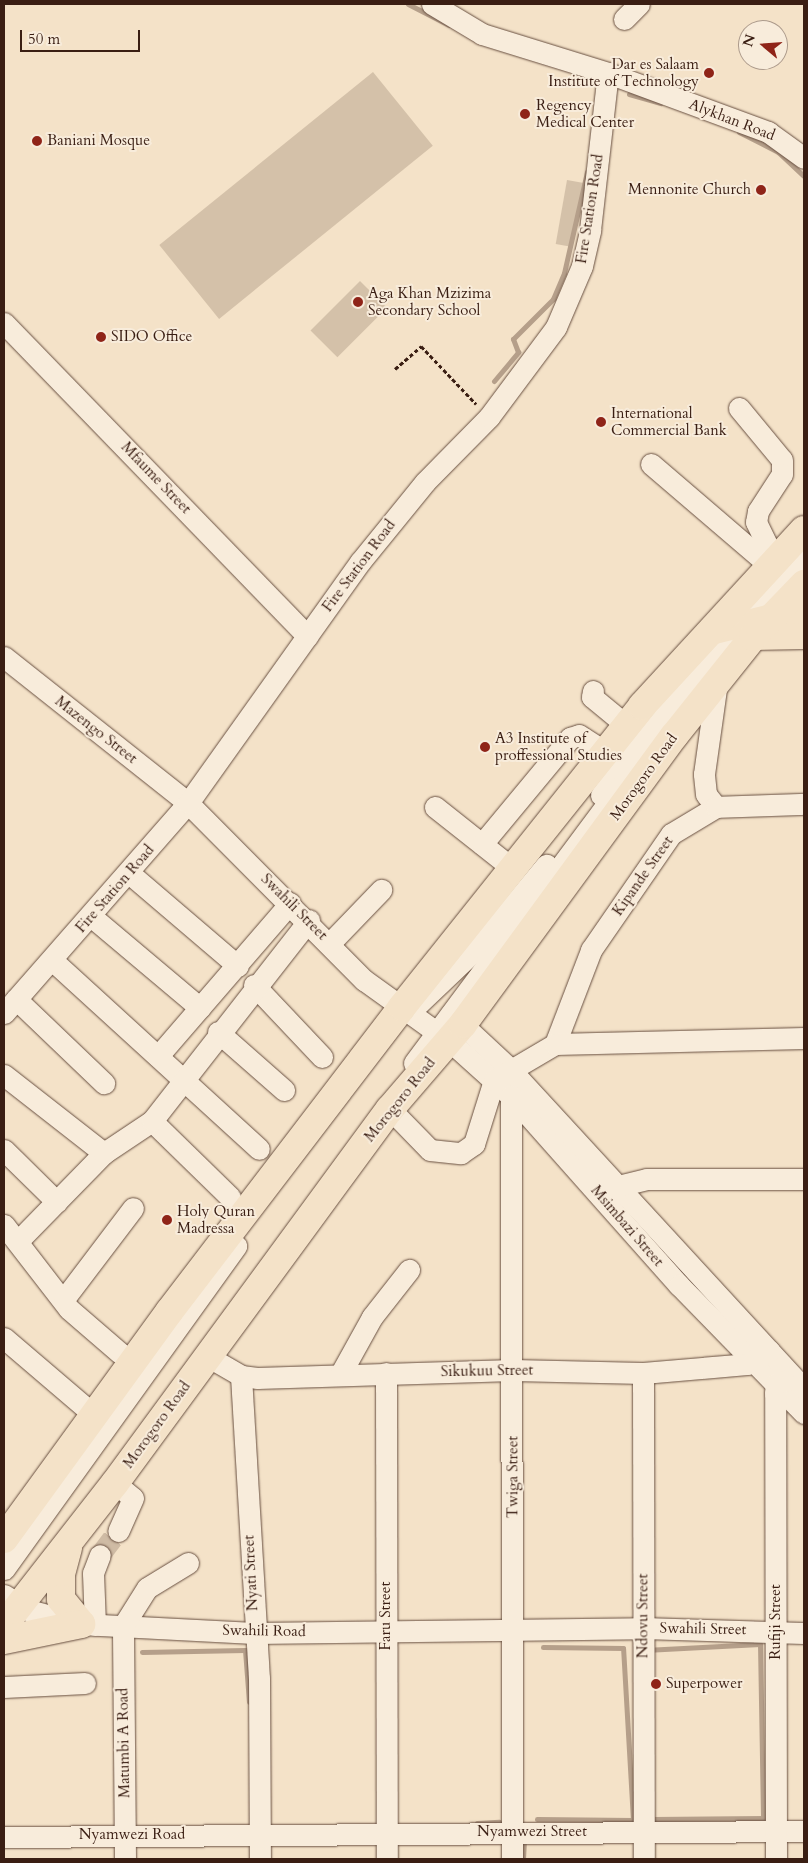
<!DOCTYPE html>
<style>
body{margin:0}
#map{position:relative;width:808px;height:1863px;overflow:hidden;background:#f4e2c8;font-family:Cardo,serif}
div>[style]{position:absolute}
.green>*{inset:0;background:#d4c1a9;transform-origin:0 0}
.stream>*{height:5px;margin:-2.5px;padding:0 2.5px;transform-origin:2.5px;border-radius:2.5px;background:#b59f8a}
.minor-tunnel>*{height:21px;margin-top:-10.5px;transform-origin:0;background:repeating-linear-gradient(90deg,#cfbba4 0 21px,transparent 0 32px)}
.path>*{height:3px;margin-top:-1.5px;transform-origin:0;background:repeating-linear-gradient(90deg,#3a1e13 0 4px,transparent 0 6.5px)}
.roads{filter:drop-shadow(0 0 1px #684f40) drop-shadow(0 0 1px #684f40)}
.minor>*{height:21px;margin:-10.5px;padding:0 10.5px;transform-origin:10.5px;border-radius:10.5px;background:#f8ecdb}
.major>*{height:26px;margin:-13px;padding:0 13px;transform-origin:13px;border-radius:13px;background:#f4e2c8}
.highway>*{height:28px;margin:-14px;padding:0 14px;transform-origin:14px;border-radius:14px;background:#f4e2c8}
.dots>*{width:14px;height:14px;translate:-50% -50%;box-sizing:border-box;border:2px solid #f8ecdb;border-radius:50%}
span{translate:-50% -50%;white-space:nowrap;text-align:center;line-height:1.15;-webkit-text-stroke:4px #f8ecdb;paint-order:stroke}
.poi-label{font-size:15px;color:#3a1e13}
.right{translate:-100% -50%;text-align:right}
.left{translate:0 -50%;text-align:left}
.street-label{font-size:15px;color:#3a1e13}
.frame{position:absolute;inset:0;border:5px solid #3a1e13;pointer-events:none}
.north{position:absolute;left:738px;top:20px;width:50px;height:50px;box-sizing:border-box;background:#f8ecdb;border:1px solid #ac9a8b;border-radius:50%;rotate:288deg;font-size:14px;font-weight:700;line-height:20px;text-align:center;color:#3a1e13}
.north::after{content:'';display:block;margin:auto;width:18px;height:22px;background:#8f2418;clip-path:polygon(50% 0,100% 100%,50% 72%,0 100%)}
.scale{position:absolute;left:20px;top:30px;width:120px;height:22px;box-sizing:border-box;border:2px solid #3a1e13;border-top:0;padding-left:6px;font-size:15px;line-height:18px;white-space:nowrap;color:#3a1e13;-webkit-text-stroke:4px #f8ecdb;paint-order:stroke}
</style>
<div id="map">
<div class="green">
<div style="left:373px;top:72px;width:95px;height:275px;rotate:51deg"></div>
<div style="left:567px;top:180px;width:17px;height:65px;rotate:10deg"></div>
<div style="left:360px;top:281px;width:38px;height:70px;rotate:45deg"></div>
</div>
<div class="stream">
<div style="left:408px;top:4px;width:46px;rotate:27.1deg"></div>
<div style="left:629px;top:94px;width:33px;rotate:16deg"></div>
<div style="left:739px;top:132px;width:44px;rotate:27.1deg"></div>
<div style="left:778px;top:152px;width:35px;rotate:43deg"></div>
<div style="left:494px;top:381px;width:38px;rotate:-50deg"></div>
<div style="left:518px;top:352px;width:14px;rotate:-111deg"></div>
<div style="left:513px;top:339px;width:57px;rotate:-45deg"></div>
<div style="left:553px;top:299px;width:28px;rotate:-67deg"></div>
<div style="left:564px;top:273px;width:104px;rotate:-77.2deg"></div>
<div style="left:760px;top:1644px;width:174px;rotate:89deg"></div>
<div style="left:763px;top:1818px;width:111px;rotate:179.5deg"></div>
<div style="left:652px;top:1819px;width:169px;rotate:-92.4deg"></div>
<div style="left:645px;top:1650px;width:115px;rotate:-3deg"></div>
<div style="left:142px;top:1652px;width:103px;rotate:-1.1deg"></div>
<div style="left:245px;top:1650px;width:52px;rotate:85.6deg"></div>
<div style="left:537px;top:1819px;width:96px;rotate:0.6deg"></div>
<div style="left:633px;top:1820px;width:172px;rotate:-93.3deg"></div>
<div style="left:623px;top:1648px;width:80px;rotate:-179.3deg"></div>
<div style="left:477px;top:1823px;width:22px;rotate:-3deg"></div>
<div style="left:523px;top:1859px;width:22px;rotate:-87deg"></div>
</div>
<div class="minor-tunnel">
<div style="left:100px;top:1555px;width:30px;rotate:-53deg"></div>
</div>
<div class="path">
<div style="left:395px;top:369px;width:35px;rotate:-41deg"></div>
<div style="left:421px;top:346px;width:80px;rotate:46.5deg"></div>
</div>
<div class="roads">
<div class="minor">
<div style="left:432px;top:4px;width:58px;rotate:31deg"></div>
<div style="left:482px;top:34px;width:132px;rotate:17.2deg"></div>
<div style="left:608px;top:73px;width:171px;rotate:20.2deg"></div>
<div style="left:768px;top:132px;width:44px;rotate:35.8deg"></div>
<div style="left:624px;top:19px;width:21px;rotate:-45deg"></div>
<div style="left:4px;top:323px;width:436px;rotate:45.9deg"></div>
<div style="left:739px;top:408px;width:67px;rotate:50.4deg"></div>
<div style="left:782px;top:460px;width:14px;rotate:90deg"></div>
<div style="left:782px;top:474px;width:44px;rotate:123deg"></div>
<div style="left:758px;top:511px;width:11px;rotate:100deg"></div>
<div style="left:756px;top:522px;width:41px;rotate:64.1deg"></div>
<div style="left:651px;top:464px;width:155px;rotate:40.6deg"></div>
<div style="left:4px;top:657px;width:235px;rotate:38.4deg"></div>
<div style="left:188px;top:803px;width:250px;rotate:45.2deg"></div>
<div style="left:364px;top:980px;width:110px;rotate:35.7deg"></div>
<div style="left:453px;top:1044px;width:78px;rotate:41.9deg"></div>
<div style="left:511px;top:1096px;width:253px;rotate:48.4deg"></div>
<div style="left:679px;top:1285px;width:179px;rotate:45.7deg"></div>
<div style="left:593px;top:691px;width:6px;rotate:99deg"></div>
<div style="left:592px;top:697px;width:44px;rotate:39.5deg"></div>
<div style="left:601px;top:795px;width:94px;rotate:-52.8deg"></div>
<div style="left:658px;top:720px;width:223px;rotate:-49deg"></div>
<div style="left:435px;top:807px;width:98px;rotate:38.4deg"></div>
<div style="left:716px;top:807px;width:16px;rotate:-128deg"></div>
<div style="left:706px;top:794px;width:20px;rotate:-96deg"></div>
<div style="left:704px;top:774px;width:94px;rotate:-82deg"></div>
<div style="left:482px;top:844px;width:138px;rotate:-50.3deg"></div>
<div style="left:570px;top:738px;width:9px;rotate:-18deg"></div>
<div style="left:579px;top:735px;width:31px;rotate:33deg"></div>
<div style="left:129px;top:873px;width:143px;rotate:40.5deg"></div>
<div style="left:92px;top:917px;width:141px;rotate:40.1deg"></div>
<div style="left:330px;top:943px;width:74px;rotate:-46.1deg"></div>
<div style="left:52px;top:960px;width:280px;rotate:42.4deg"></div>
<div style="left:254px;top:985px;width:99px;rotate:46.6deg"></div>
<div style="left:16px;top:999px;width:122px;rotate:43.7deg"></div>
<div style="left:413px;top:1009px;width:90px;rotate:-43.6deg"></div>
<div style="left:478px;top:947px;width:107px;rotate:-50.3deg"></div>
<div style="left:4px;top:1013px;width:279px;rotate:-48.8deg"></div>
<div style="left:188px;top:803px;width:296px;rotate:-54.5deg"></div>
<div style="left:360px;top:562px;width:103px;rotate:-50.9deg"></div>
<div style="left:425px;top:482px;width:91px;rotate:-45.4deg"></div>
<div style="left:489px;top:417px;width:112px;rotate:-53.3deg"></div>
<div style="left:556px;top:327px;width:66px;rotate:-66.9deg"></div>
<div style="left:582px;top:266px;width:37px;rotate:-77deg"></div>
<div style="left:590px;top:230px;width:158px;rotate:-83.5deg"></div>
<div style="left:451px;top:1014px;width:79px;rotate:43deg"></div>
<div style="left:509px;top:1068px;width:436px;rotate:47.4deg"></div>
<div style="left:218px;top:1032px;width:88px;rotate:41.3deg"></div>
<div style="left:555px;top:1044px;width:101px;rotate:-69deg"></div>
<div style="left:591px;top:950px;width:141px;rotate:-55.4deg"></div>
<div style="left:671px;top:834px;width:52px;rotate:-31deg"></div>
<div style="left:716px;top:807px;width:88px;rotate:-2deg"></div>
<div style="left:158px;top:1056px;width:202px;rotate:-49.2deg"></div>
<div style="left:414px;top:1063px;width:344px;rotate:-53.3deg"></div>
<div style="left:4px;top:1075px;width:127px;rotate:38deg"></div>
<div style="left:511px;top:1096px;width:763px;rotate:89.92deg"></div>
<div style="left:390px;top:1109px;width:57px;rotate:45.7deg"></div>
<div style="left:430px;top:1150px;width:31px;rotate:6deg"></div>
<div style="left:461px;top:1153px;width:16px;rotate:-35deg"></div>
<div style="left:474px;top:1144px;width:67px;rotate:-72.6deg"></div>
<div style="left:494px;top:1080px;width:71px;rotate:-30.5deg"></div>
<div style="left:555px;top:1044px;width:249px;rotate:-1.4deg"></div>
<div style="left:152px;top:1121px;width:109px;rotate:44.3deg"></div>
<div style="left:4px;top:1150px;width:74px;rotate:44.5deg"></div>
<div style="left:606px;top:1189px;width:42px;rotate:-13.7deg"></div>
<div style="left:647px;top:1179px;width:157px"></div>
<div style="left:4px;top:1225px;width:106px;rotate:52.3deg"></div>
<div style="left:69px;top:1309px;width:67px;rotate:40.8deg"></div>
<div style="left:19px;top:1240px;width:122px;rotate:-45.7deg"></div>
<div style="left:104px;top:1153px;width:58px;rotate:-33.7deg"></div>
<div style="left:152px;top:1121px;width:255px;rotate:-52deg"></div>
<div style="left:64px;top:1299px;width:114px;rotate:-52.8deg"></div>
<div style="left:4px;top:1338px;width:117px;rotate:40.5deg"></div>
<div style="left:207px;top:1356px;width:39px;rotate:30deg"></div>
<div style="left:241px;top:1376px;width:16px;rotate:7deg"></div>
<div style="left:257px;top:1378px;width:256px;rotate:-1.8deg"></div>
<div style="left:513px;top:1370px;width:130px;rotate:1.3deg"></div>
<div style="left:643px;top:1373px;width:104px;rotate:-4.9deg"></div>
<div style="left:747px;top:1364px;width:26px;rotate:-31deg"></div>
<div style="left:341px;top:1373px;width:64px;rotate:-61deg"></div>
<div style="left:372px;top:1317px;width:60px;rotate:-51.8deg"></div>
<div style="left:386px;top:1373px;width:486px;rotate:89.9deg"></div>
<div style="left:643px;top:1373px;width:486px;rotate:89.9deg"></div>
<div style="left:241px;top:1376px;width:303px;rotate:86.6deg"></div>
<div style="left:259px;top:1678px;width:181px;rotate:89.7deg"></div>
<div style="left:115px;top:1483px;width:23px;rotate:40deg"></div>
<div style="left:133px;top:1498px;width:36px;rotate:114deg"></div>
<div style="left:4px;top:1569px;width:398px;rotate:-54.3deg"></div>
<div style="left:4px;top:1595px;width:28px;rotate:32deg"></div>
<div style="left:28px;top:1610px;width:55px;rotate:14.8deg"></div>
<div style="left:81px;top:1624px;width:173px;rotate:3deg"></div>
<div style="left:254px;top:1633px;width:389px;rotate:-0.7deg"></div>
<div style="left:643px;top:1628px;width:161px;rotate:1.8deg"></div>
<div style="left:95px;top:1625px;width:52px;rotate:-92.2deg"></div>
<div style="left:93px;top:1573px;width:19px;rotate:-69deg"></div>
<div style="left:4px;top:1687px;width:81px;rotate:-2.8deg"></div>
<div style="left:4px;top:1837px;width:800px;rotate:-0.43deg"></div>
<div style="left:125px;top:1859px;width:233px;rotate:-90.5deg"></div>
<div style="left:123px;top:1626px;width:45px;rotate:-57.7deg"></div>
<div style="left:147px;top:1588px;width:48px;rotate:-31.4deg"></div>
<div style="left:776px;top:1859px;width:466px;rotate:-90.1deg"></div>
<div style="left:775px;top:1393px;width:9px;rotate:-84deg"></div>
<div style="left:776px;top:1384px;width:9px;rotate:-21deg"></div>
</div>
<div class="major">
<div style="left:711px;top:632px;width:63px;rotate:-13.8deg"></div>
<div style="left:772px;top:617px;width:32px;rotate:-4deg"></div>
<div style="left:753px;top:637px;width:51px;rotate:-1.1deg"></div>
</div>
<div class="highway">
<div style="left:4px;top:1539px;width:281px;rotate:-54deg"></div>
<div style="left:169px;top:1312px;width:384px;rotate:-52.6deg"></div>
<div style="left:402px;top:1007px;width:385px;rotate:-51.4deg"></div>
<div style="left:642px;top:706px;width:239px;rotate:-47.4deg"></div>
<div style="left:68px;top:1548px;width:27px;rotate:105deg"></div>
<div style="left:61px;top:1574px;width:25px;rotate:90deg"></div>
<div style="left:61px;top:1599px;width:32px;rotate:51deg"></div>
<div style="left:4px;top:1625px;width:180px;rotate:-52deg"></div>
<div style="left:115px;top:1483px;width:464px;rotate:-53.7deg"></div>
<div style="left:390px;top:1109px;width:112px;rotate:-49.3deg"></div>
<div style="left:463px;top:1024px;width:357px;rotate:-53.8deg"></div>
<div style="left:674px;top:736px;width:127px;rotate:-51.4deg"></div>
<div style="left:753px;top:637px;width:74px;rotate:-46.1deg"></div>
<div style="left:4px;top:1640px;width:79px;rotate:-11.7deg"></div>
</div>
</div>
<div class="dots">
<div style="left:709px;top:73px;background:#8f2418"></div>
<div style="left:525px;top:114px;background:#8f2418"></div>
<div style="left:37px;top:141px;background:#8f2418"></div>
<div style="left:761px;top:190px;background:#8f2418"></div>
<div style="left:358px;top:302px;background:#8f2418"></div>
<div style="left:101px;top:337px;background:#8f2418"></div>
<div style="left:601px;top:422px;background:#8f2418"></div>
<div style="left:485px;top:747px;background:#8f2418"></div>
<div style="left:167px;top:1220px;background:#8f2418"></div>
<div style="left:656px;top:1684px;background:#8f2418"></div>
</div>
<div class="poi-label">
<span class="right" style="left:699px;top:73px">Dar es Salaam<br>Institute of Technology</span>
<span class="left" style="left:536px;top:114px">Regency<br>Medical Center</span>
<span class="left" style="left:47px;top:141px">Baniani Mosque</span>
<span class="right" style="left:751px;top:190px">Mennonite Church</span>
<span class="left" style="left:368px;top:302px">Aga Khan Mzizima<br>Secondary School</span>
<span class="left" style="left:111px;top:337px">SIDO Office</span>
<span class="left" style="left:611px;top:422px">International<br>Commercial Bank</span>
<span class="left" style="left:495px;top:747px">A3 Institute of<br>proffessional Studies</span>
<span class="left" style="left:177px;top:1220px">Holy Quran<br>Madressa</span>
<span class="left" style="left:666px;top:1684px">Superpower</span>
</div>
<div class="street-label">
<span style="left:732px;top:120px;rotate:21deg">Alykhan Road</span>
<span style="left:590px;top:209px;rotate:-81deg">Fire Station Road</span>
<span style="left:156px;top:478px;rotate:46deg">Mfaume Street</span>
<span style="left:359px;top:566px;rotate:-53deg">Fire Station Road</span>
<span style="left:96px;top:730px;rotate:38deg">Mazengo Street</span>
<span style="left:644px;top:777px;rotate:-54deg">Morogoro Road</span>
<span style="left:643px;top:876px;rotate:-55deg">Kipande Street</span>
<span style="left:115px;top:889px;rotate:-49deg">Fire Station Road</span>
<span style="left:294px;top:907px;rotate:45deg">Swahili Street</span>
<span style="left:400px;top:1100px;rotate:-51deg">Morogoro Road</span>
<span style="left:627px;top:1226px;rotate:49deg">Msimbazi Street</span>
<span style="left:487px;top:1371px;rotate:-1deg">Sikukuu Street</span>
<span style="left:157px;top:1425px;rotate:-54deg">Morogoro Road</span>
<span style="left:513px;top:1477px;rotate:-90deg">Twiga Street</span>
<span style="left:251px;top:1573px;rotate:-93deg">Nyati Street</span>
<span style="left:386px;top:1616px;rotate:-90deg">Faru Street</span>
<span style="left:643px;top:1616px;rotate:-90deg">Ndovu Street</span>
<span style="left:776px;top:1622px;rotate:-90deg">Rufiji Street</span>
<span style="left:703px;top:1629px;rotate:1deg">Swahili Street</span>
<span style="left:264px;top:1631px;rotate:1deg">Swahili Road</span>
<span style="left:124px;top:1743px;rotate:-91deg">Matumbi A Road</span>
<span style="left:532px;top:1832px">Nyamwezi Street</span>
<span style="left:132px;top:1835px">Nyamwezi Road</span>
</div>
<div class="frame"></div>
<div class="north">N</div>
<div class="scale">50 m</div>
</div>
